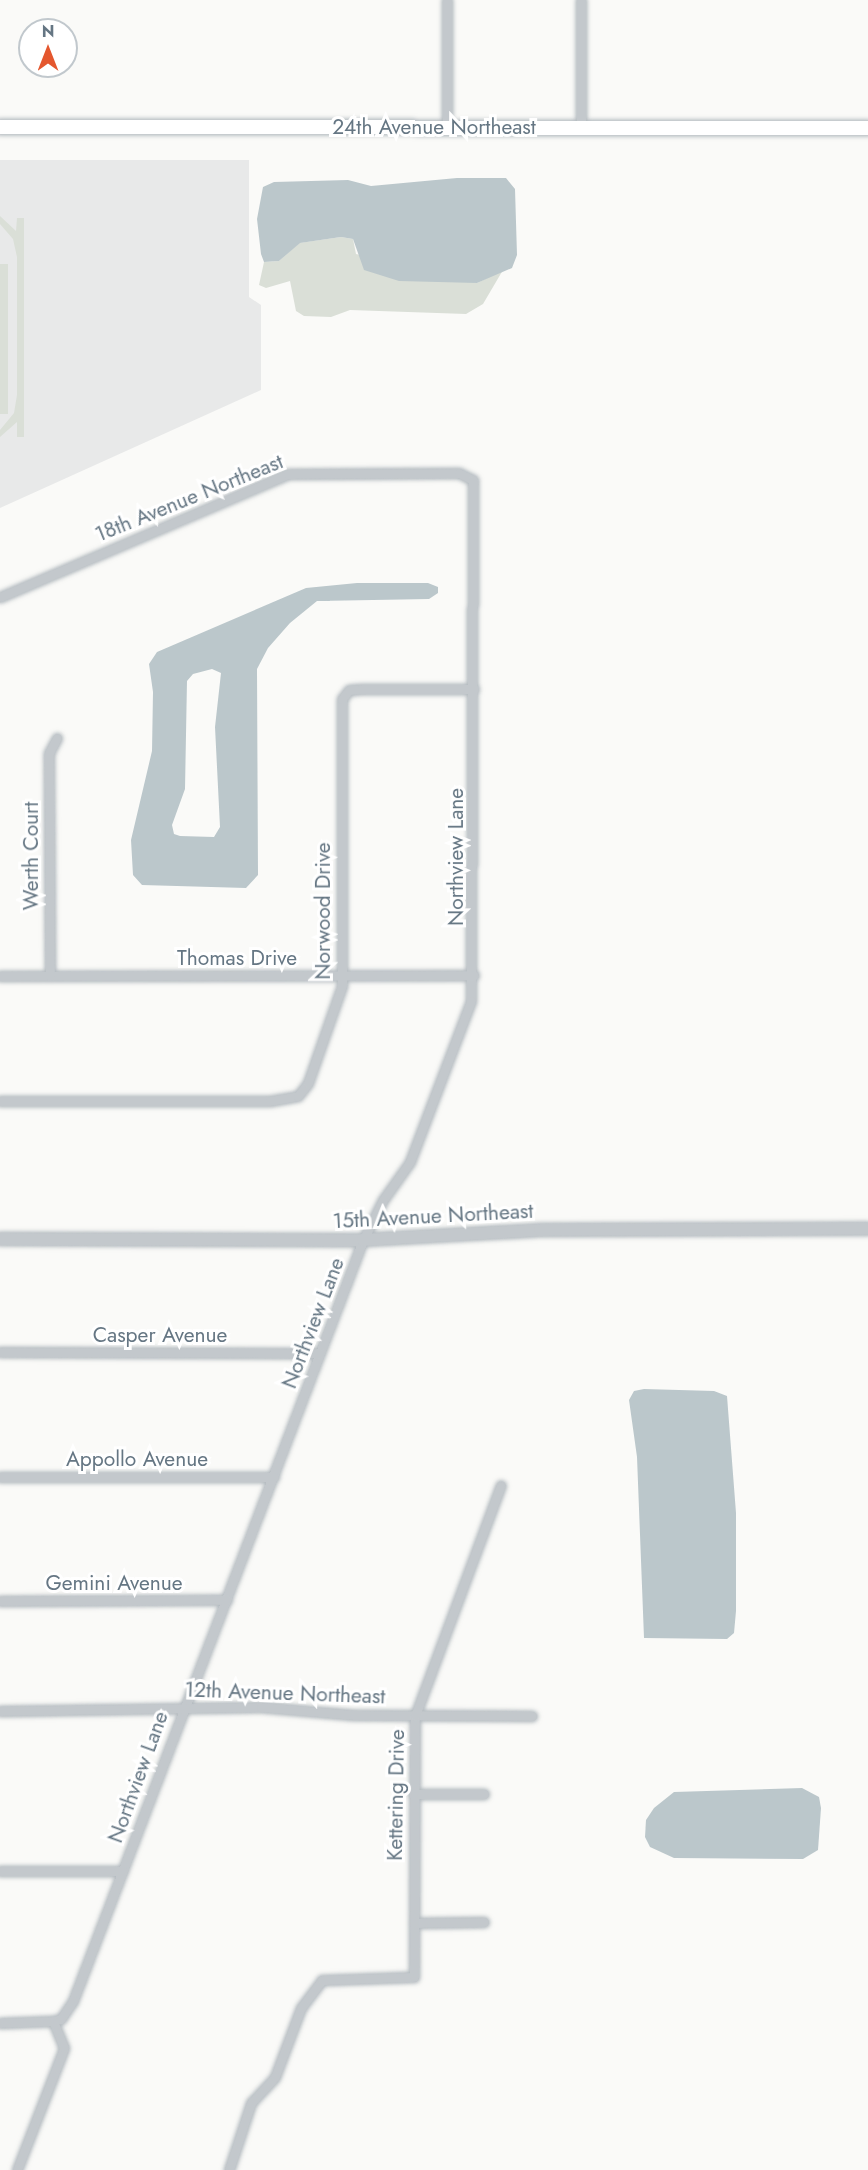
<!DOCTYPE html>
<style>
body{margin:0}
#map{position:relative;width:868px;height:2170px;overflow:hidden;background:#fafaf8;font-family:Jost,sans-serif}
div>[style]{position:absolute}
.built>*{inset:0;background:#e8e9e9}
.green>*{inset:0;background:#dadfd7;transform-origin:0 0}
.water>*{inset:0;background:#bbc7cb}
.roads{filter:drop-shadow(0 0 2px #b3babf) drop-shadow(0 0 2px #b3babf)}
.minor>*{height:9px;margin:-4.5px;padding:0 4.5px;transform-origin:4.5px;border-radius:4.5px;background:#c3c8cc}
.tertiary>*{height:12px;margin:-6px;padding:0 6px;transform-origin:6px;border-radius:6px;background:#c3c8cc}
.secondary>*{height:14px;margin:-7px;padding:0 7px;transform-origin:7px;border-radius:7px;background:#fff}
span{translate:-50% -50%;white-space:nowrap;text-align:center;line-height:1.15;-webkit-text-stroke:6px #fff;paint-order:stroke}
.street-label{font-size:21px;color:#657683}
.north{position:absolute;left:18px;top:18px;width:60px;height:60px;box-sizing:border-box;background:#fff;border:2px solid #c1c8cd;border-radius:50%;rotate:0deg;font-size:16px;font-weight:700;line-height:24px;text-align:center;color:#657683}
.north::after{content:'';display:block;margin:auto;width:21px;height:27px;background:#e4572e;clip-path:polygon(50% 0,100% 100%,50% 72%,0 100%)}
</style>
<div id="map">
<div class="built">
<div style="clip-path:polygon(0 160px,249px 160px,249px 297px,261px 305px,261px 390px,0 508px)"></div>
</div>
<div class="green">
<div style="clip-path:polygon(0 216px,16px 231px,17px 218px,24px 218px,24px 437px,17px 437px,17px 422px,0 437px,0 430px,14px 413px,17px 395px,17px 257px,13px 239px,0 224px)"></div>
<div style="clip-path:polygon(341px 237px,353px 239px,356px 254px,477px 283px,503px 270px,483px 304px,466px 314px,350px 310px,331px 317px,304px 316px,296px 311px,290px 281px,266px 288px,259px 285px,264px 262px,279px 261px,299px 243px)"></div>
<div style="left:0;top:264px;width:8px;height:150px"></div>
</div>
<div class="water">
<div style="clip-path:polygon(457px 178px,506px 178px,515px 189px,517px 255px,512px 268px,477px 283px,399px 281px,364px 270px,353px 239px,341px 237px,300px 243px,279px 261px,264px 262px,261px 254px,257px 219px,263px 187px,274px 182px,348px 180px,371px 186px)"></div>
<div style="clip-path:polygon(evenodd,357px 583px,428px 583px,438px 587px,438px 593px,429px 599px,317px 601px,290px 623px,268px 648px,257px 669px,258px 875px,246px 888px,142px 885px,133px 875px,131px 840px,152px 751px,153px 692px,149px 664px,157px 652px,306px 588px,357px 583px,212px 669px,221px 673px,215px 727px,220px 827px,214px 837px,180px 836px,174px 834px,172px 825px,185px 789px,187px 681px,193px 674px,212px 669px)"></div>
<div style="clip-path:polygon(644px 1389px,714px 1391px,727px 1396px,736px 1513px,736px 1611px,734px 1633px,727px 1639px,644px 1638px,637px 1457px,629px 1400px,634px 1391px)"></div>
<div style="clip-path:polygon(802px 1788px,819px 1797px,821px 1808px,818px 1850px,803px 1859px,674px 1858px,650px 1847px,645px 1837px,646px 1820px,654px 1808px,674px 1792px)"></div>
</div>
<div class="roads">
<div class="minor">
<div style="left:581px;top:0;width:127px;rotate:90deg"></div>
<div style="left:447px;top:127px;width:127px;rotate:-90deg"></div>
<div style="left:0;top:597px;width:313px;rotate:-23.1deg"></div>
<div style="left:288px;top:474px;width:171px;rotate:-0.3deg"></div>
<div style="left:459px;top:473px;width:16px;rotate:27deg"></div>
<div style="left:473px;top:480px;width:521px;rotate:90.22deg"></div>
<div style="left:471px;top:1001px;width:172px;rotate:110.8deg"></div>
<div style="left:410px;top:1162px;width:47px;rotate:125.4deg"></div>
<div style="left:383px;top:1200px;width:45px;rotate:116.6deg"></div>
<div style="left:363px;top:1240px;width:814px;rotate:110.86deg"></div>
<div style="left:73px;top:2001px;width:22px;rotate:124deg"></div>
<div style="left:61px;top:2019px;width:8px;rotate:166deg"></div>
<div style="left:53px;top:2021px;width:53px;rotate:177.8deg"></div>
<div style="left:0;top:976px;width:474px;rotate:-0.1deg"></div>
<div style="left:50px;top:976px;width:223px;rotate:-90.3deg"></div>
<div style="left:49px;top:753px;width:17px;rotate:-62deg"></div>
<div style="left:0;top:1101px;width:270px"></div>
<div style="left:270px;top:1101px;width:28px;rotate:-10deg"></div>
<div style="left:298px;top:1096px;width:16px;rotate:-52deg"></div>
<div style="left:308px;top:1083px;width:103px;rotate:-70.7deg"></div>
<div style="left:342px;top:986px;width:287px;rotate:-90deg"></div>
<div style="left:342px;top:699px;width:11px;rotate:-52deg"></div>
<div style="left:349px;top:690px;width:13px;rotate:-4deg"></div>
<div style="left:362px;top:689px;width:112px"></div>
<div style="left:0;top:1352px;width:320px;rotate:0.2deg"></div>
<div style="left:0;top:1477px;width:274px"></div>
<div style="left:0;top:1601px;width:227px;rotate:-0.3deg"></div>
<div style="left:0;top:1711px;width:261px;rotate:-0.9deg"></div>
<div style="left:261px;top:1707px;width:93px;rotate:4.9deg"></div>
<div style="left:354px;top:1715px;width:178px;rotate:0.3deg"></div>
<div style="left:413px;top:1794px;width:71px"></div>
<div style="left:0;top:1871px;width:123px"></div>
<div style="left:414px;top:1923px;width:70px;rotate:-0.8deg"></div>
<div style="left:17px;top:2170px;width:131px;rotate:-68.9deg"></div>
<div style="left:64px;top:2048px;width:29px;rotate:-112deg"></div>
<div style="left:229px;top:2170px;width:71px;rotate:-71.8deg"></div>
<div style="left:251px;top:2103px;width:35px;rotate:-47deg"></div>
<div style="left:275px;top:2077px;width:74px;rotate:-69.4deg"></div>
<div style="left:301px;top:2008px;width:35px;rotate:-53deg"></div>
<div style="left:322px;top:1980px;width:92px;rotate:-1.9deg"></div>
<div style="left:414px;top:1977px;width:261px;rotate:-89.8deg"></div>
<div style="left:415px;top:1716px;width:246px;rotate:-69.6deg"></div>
</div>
<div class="tertiary">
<div style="left:0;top:1239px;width:363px;rotate:0.2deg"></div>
<div style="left:363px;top:1240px;width:177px;rotate:-3.2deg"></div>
<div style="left:540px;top:1230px;width:328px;rotate:-0.2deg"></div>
</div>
<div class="secondary">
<div style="left:0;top:127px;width:868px;rotate:0.07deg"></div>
</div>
</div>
<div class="street-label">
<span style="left:434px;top:127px">24th Avenue Northeast</span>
<span style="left:189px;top:498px;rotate:-22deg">18th Avenue Northeast</span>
<span style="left:31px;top:856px;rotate:-90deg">Werth Court</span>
<span style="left:456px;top:857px;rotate:-90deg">Northview Lane</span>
<span style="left:323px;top:911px;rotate:-90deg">Norwood Drive</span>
<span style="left:237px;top:958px">Thomas Drive</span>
<span style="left:433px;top:1216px;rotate:-3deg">15th Avenue Northeast</span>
<span style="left:313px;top:1323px;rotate:-69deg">Northview Lane</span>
<span style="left:160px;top:1335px">Casper Avenue</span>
<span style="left:137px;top:1459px">Appollo Avenue</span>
<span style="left:114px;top:1583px">Gemini Avenue</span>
<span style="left:285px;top:1693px;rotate:2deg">12th Avenue Northeast</span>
<span style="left:138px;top:1777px;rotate:-70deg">Northview Lane</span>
<span style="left:396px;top:1795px;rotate:-89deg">Kettering Drive</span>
</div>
<div class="north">N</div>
</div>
